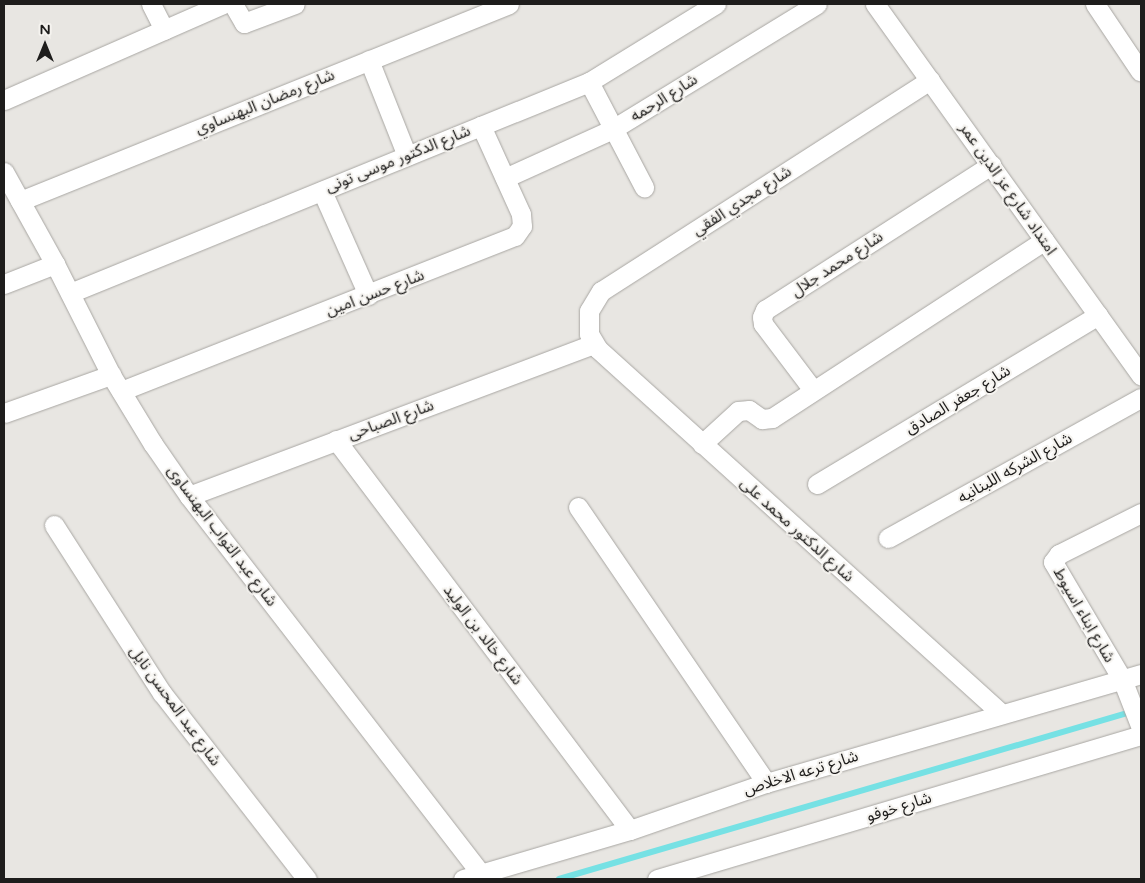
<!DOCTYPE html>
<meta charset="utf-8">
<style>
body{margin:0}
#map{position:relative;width:1145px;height:883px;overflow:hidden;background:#e8e6e2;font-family:"Varela Round","Noto Sans Arabic",sans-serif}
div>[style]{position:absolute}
.stream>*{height:6px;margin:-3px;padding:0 3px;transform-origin:3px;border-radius:3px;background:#76e1e4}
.roads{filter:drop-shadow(0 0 1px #a8a6a2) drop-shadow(0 0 1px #a8a6a2)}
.minor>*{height:19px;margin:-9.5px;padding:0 9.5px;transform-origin:9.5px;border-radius:9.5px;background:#fff}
span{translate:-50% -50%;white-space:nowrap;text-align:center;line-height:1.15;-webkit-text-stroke:4px #f5f3ef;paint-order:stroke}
.street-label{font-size:16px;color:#1e1d1c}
.frame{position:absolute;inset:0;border:5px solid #1e1d1c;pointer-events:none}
.north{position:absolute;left:20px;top:20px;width:50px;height:50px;-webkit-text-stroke:4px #f5f3ef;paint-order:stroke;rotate:0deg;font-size:14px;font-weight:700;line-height:20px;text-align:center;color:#1e1d1c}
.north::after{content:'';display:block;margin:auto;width:18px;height:22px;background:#1e1d1c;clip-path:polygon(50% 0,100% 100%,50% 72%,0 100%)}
</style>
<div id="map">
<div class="stream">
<div style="left:559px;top:879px;width:596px;rotate:-16.28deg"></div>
</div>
<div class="roads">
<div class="minor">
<div style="left:151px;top:4px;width:29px;rotate:63deg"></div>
<div style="left:233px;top:4px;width:22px;rotate:60deg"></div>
<div style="left:244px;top:23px;width:54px;rotate:-20.4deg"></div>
<div style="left:875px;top:4px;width:457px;rotate:54.4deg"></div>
<div style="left:1095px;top:4px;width:81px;rotate:56.1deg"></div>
<div style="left:369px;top:60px;width:103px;rotate:68.4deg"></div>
<div style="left:930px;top:80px;width:391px;rotate:147.3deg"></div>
<div style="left:601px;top:291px;width:23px;rotate:121deg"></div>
<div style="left:589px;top:311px;width:23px;rotate:90deg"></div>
<div style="left:589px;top:334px;width:17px;rotate:59deg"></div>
<div style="left:598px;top:349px;width:544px;rotate:42.1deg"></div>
<div style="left:589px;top:82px;width:119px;rotate:62.4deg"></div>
<div style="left:4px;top:100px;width:239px;rotate:-23.7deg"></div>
<div style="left:4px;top:172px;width:105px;rotate:61deg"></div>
<div style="left:55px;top:264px;width:124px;rotate:63.2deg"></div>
<div style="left:111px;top:375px;width:81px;rotate:58.7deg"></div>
<div style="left:153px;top:444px;width:63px;rotate:55.3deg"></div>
<div style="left:189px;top:496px;width:478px;rotate:52.3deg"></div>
<div style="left:505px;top:178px;width:119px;rotate:-24.4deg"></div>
<div style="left:613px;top:129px;width:239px;rotate:-31.5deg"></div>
<div style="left:322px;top:191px;width:114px;rotate:66.1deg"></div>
<div style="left:20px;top:201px;width:527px;rotate:-21.94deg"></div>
<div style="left:4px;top:284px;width:55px;rotate:-21.4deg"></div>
<div style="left:70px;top:293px;width:560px;rotate:-22.12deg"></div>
<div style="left:589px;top:82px;width:149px;rotate:-31.6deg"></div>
<div style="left:813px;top:390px;width:83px;rotate:-127.1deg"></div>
<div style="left:763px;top:324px;width:7px;rotate:-98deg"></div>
<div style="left:762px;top:317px;width:8px;rotate:-67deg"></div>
<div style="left:765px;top:310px;width:269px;rotate:-32.7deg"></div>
<div style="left:121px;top:391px;width:423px;rotate:-21.5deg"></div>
<div style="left:515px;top:236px;width:12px;rotate:-55deg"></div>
<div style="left:522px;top:226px;width:12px;rotate:-95deg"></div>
<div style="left:521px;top:214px;width:97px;rotate:-114.4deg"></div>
<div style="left:4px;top:413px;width:114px;rotate:-19.6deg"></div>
<div style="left:336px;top:440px;width:488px;rotate:53deg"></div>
<div style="left:702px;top:444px;width:49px;rotate:-42.5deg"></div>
<div style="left:738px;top:411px;width:11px;rotate:-5deg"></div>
<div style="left:749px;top:410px;width:16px;rotate:35deg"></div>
<div style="left:762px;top:419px;width:10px;rotate:-6deg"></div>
<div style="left:772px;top:418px;width:325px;rotate:-33.1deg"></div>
<div style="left:817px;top:484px;width:328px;rotate:-31deg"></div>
<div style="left:189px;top:496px;width:432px;rotate:-20.6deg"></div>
<div style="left:578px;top:507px;width:334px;rotate:55.7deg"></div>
<div style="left:1141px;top:513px;width:92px;rotate:153.4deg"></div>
<div style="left:1059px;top:554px;width:10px;rotate:127deg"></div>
<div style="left:1053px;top:562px;width:136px;rotate:59.5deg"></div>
<div style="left:1122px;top:679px;width:53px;rotate:68.8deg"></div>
<div style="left:54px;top:525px;width:200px;rotate:57.3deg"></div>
<div style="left:162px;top:693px;width:236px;rotate:52.1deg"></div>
<div style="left:888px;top:538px;width:289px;rotate:-29deg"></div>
<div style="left:463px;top:879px;width:174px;rotate:-16.4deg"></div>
<div style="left:630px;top:830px;width:144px;rotate:-19.1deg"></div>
<div style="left:766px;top:783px;width:391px;rotate:-16.2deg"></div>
<div style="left:657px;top:879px;width:505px;rotate:-16.57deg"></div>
</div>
</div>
<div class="street-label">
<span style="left:664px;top:98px;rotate:-32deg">شارع الرحمه</span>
<span style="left:265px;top:102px;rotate:-22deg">شارع رمضان البهنساوي</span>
<span style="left:398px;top:159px;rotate:-22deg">شارع الدكتور موسى تونى</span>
<span style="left:1008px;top:189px;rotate:55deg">امتداد شارع عز الدين عمر</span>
<span style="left:742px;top:201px;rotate:-33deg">شارع مجدي الفقي</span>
<span style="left:837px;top:264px;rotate:-33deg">شارع محمد جلال</span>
<span style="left:375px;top:293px;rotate:-21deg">شارع حسن امين</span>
<span style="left:958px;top:400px;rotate:-31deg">شارع جعفر الصادق</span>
<span style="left:391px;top:420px;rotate:-20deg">شارع الصباحى</span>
<span style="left:1015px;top:468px;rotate:-29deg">شارع الشركه اللبنانيه</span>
<span style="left:797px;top:530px;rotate:42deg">شارع الدكتور محمد على</span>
<span style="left:222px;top:536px;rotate:53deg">شارع عبد التواب البهنساوى</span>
<span style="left:1084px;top:615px;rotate:60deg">شارع ابناء اسيوط</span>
<span style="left:483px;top:635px;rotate:53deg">شارع خالد بن الوليد</span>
<span style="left:175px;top:706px;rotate:54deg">شارع عبد المحسن نايل</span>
<span style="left:801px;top:773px;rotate:-17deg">شارع ترعه الاخلاص</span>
<span style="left:899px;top:807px;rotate:-17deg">شارع خوفو</span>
</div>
<div class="frame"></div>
<div class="north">N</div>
</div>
